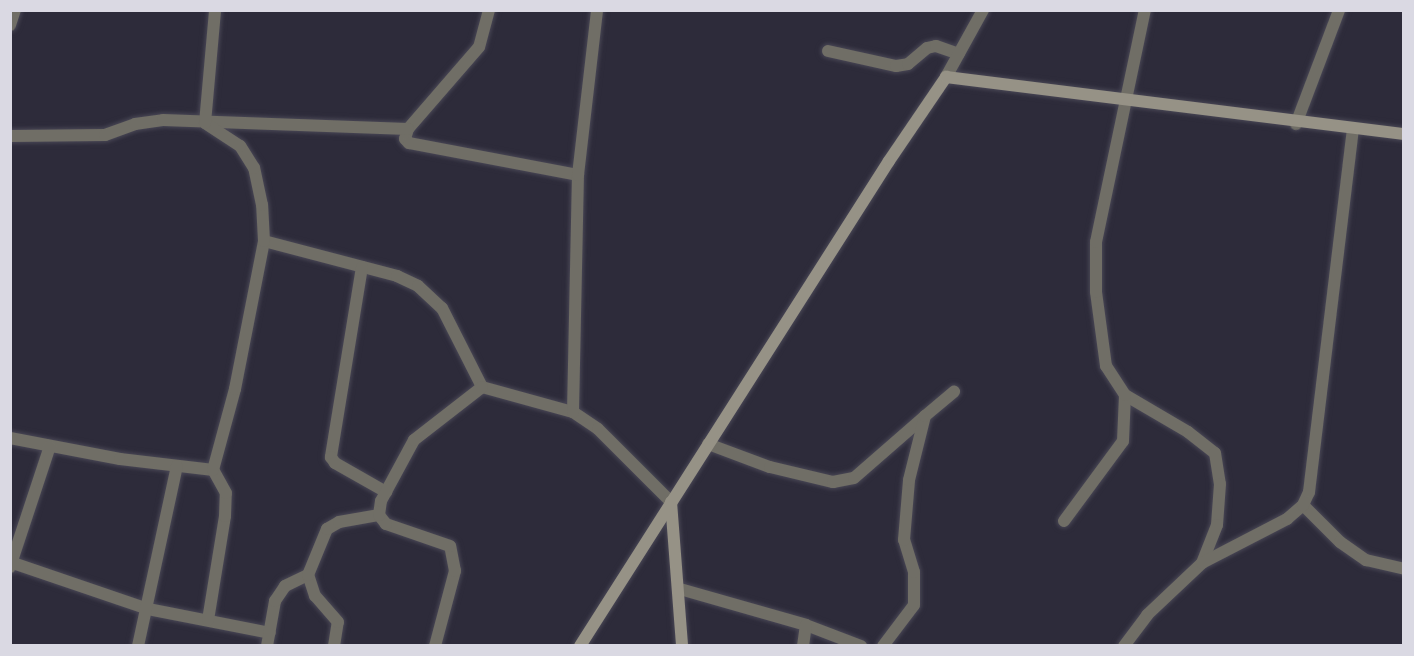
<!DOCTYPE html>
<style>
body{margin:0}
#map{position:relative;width:1414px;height:656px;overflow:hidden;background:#2d2b3a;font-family:Rubik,sans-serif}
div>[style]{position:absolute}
.roads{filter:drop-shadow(0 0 2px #494755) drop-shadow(0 0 2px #494755)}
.street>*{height:12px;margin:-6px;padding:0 6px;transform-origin:6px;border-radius:6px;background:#706e66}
.secondary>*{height:12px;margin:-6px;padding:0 6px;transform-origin:6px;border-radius:6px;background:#969286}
span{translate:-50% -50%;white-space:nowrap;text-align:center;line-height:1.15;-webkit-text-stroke:5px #23212f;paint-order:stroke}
.frame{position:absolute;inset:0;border:12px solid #dad9e3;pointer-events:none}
</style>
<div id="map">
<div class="roads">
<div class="street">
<div style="left:489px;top:10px;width:38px;rotate:105deg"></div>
<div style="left:479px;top:47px;width:108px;rotate:130.9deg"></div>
<div style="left:408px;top:129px;width:10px;rotate:107deg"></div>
<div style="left:405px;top:139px;width:6px;rotate:45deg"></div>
<div style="left:409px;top:143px;width:172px;rotate:10.7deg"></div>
<div style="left:10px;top:25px;width:16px;rotate:-72deg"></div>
<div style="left:828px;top:51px;width:70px;rotate:12.4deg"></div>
<div style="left:896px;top:66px;width:12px;rotate:-9deg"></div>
<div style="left:908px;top:64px;width:25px;rotate:-40deg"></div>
<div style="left:927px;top:48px;width:9px;rotate:-13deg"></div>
<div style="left:936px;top:46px;width:24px;rotate:19deg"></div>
<div style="left:946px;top:77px;width:77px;rotate:-61.1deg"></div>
<div style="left:1296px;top:124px;width:122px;rotate:-69.3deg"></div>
<div style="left:10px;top:136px;width:95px;rotate:-0.6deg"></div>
<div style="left:105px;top:135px;width:32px;rotate:-20deg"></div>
<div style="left:135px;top:124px;width:28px;rotate:-8deg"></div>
<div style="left:163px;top:120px;width:245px;rotate:2.1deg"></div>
<div style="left:264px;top:241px;width:138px;rotate:14.7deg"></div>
<div style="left:397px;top:276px;width:23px;rotate:25deg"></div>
<div style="left:418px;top:286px;width:33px;rotate:43deg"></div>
<div style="left:442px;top:308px;width:89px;rotate:63.1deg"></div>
<div style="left:482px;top:387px;width:94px;rotate:15.4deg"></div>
<div style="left:573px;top:412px;width:30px;rotate:34deg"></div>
<div style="left:598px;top:429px;width:103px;rotate:45deg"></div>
<div style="left:362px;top:267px;width:193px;rotate:99.3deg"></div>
<div style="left:331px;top:457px;width:7px;rotate:56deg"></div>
<div style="left:335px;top:463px;width:59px;rotate:29.6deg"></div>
<div style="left:1125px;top:395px;width:73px;rotate:30.4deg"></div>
<div style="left:1188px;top:432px;width:34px;rotate:38deg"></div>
<div style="left:1215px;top:453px;width:31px;rotate:81deg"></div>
<div style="left:1220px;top:484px;width:41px;rotate:94.2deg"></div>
<div style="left:1217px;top:525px;width:41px;rotate:111.5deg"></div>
<div style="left:573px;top:412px;width:237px;rotate:-88.8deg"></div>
<div style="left:578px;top:175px;width:166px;rotate:-83.4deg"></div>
<div style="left:10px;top:438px;width:112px;rotate:10.8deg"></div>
<div style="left:120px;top:459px;width:94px;rotate:6.7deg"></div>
<div style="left:708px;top:444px;width:66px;rotate:20.4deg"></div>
<div style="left:770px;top:467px;width:65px;rotate:13.4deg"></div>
<div style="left:833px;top:482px;width:21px;rotate:-11deg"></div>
<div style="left:854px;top:478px;width:94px;rotate:-41.1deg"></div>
<div style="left:1303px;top:505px;width:52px;rotate:45deg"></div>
<div style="left:1340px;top:542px;width:32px;rotate:35deg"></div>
<div style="left:1366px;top:560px;width:39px;rotate:13deg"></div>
<div style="left:1064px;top:521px;width:99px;rotate:-53.6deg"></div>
<div style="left:1123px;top:441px;width:46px;rotate:-87.5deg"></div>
<div style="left:1125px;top:395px;width:35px;rotate:-123deg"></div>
<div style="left:1106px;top:366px;width:75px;rotate:-97.7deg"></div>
<div style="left:1096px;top:292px;width:50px;rotate:-90deg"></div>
<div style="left:1096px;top:242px;width:237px;rotate:-78.1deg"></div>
<div style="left:13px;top:563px;width:143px;rotate:18.8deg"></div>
<div style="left:148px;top:609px;width:124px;rotate:11.1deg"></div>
<div style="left:10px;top:567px;width:127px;rotate:-71.7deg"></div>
<div style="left:680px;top:589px;width:131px;rotate:15.9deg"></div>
<div style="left:806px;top:625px;width:59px;rotate:20.9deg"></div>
<div style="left:208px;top:620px;width:105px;rotate:-80.7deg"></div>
<div style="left:225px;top:516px;width:23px;rotate:-88deg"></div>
<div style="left:226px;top:493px;width:26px;rotate:-119deg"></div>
<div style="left:213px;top:470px;width:84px;rotate:-74.8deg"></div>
<div style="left:235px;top:389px;width:151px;rotate:-78.9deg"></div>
<div style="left:264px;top:241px;width:36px;rotate:-93deg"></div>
<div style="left:262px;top:205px;width:38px;rotate:-102deg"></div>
<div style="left:254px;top:168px;width:26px;rotate:-122deg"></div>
<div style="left:240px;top:146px;width:42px;rotate:-146.7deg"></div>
<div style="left:205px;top:123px;width:113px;rotate:-84.9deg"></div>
<div style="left:138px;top:646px;width:184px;rotate:-77.8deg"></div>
<div style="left:267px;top:646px;width:46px;rotate:-79.9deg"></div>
<div style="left:275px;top:601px;width:18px;rotate:-56deg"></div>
<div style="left:285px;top:586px;width:25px;rotate:-26deg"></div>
<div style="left:334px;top:646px;width:24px;rotate:-81deg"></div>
<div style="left:338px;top:622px;width:35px;rotate:-131deg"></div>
<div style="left:315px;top:596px;width:22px;rotate:-108deg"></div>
<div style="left:308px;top:575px;width:50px;rotate:-67.6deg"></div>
<div style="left:327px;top:529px;width:14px;rotate:-30deg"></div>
<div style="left:339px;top:522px;width:41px;rotate:-9.9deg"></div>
<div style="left:435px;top:646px;width:78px;rotate:-75.1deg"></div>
<div style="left:455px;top:571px;width:25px;rotate:-101deg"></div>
<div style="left:450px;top:546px;width:68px;rotate:-161deg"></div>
<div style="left:386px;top:524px;width:11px;rotate:-128deg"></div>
<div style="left:379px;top:515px;width:14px;rotate:-82deg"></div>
<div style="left:381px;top:501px;width:69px;rotate:-61.6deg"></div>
<div style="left:414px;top:440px;width:86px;rotate:-37.9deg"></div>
<div style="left:803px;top:646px;width:21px;rotate:-82deg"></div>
<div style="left:883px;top:646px;width:51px;rotate:-52.9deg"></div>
<div style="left:914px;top:605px;width:33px;rotate:-90deg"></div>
<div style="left:914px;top:572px;width:34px;rotate:-107deg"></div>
<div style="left:904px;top:540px;width:60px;rotate:-85.2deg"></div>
<div style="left:909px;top:480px;width:66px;rotate:-76deg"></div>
<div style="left:925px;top:416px;width:38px;rotate:-40deg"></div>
<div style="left:1124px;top:646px;width:39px;rotate:-53deg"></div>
<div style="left:1147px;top:615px;width:76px;rotate:-43.4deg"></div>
<div style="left:1202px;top:563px;width:96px;rotate:-27.4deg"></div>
<div style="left:1287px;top:519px;width:21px;rotate:-41deg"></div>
<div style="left:1303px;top:505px;width:14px;rotate:-65deg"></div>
<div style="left:1309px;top:492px;width:365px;rotate:-83.1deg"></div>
</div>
<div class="secondary">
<div style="left:671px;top:502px;width:144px;rotate:85.6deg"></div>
<div style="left:580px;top:646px;width:575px;rotate:-57.5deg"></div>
<div style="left:889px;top:161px;width:102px;rotate:-55.8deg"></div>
<div style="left:946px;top:77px;width:462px;rotate:7.1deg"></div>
</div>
</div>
<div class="frame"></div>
</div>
